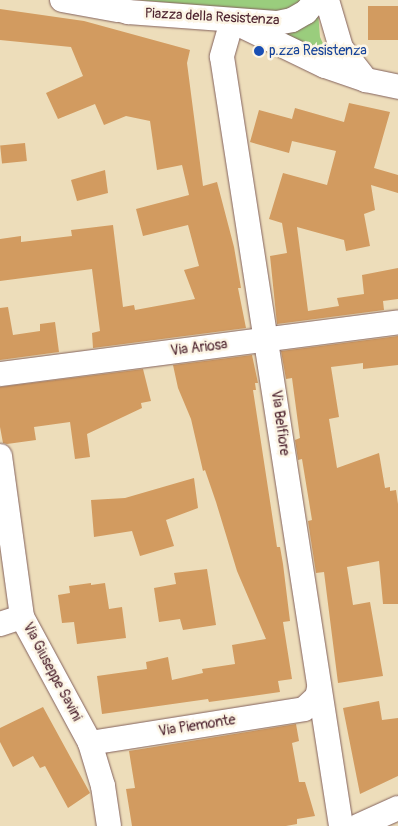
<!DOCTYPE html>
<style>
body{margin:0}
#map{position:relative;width:398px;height:826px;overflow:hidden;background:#edddba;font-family:Pangolin,sans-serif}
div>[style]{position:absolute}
.green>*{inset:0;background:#9acd7d}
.building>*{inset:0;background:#d29b60;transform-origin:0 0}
.roads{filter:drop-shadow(0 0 1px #83625d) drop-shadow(0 0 1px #83625d)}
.minor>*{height:24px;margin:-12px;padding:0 12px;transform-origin:12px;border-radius:12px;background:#fff}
.dots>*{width:14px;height:14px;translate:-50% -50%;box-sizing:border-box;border:2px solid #fcf5e5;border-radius:50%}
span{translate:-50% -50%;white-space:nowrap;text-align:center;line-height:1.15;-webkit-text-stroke:5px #fcf5e5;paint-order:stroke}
.street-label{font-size:14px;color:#4a1f2b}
.transit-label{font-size:14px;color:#164399}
.left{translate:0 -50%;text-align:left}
</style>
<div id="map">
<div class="green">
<div style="clip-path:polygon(138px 0,302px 0,292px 9px,272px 12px)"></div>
<div style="clip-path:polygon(318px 12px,320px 37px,329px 57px,278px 34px)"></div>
</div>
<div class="building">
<div style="left:368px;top:6px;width:30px;height:34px"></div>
<div style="clip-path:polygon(0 9px,84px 21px,190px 50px,187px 63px,203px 186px,217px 182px,234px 247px,241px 288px,238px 288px,246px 328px,93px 348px,92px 333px,100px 331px,92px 269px,0 281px,0 239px,21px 236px,21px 242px,72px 236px,71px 230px,113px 225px,123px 307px,134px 305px,135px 310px,195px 299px,184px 270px,199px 266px,188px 225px,143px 236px,136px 209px,189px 195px,182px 165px,157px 170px,150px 121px,126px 116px,104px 125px,95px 104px,58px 119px,46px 93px,83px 76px,71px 47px,0 40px)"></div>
<div style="clip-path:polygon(349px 103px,390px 112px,374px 168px,398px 175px,398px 193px,371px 185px,375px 210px,364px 214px,370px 246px,346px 251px,344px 240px,297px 227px,308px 311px,339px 306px,337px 298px,364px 294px,362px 275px,398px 268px,398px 299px,383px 301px,384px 310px,277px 324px,270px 256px,287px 253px,282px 223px,269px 219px,283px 173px,327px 185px,336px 151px,292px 141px,289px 153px,250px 142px,259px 110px,292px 119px,295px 108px,344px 122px)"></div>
<div style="left:25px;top:143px;width:18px;height:25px;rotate:84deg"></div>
<div style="clip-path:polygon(105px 170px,108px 193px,77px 201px,71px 180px)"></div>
<div style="clip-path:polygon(8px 307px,13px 335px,40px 331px,40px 324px,55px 322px,59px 352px,0 360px,0 308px)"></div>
<div style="clip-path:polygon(398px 336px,398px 365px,363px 369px,363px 363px,331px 367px,339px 417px,329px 419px,337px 468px,379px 453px,385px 488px,390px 487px,390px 491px,396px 490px,398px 504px,398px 604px,383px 604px,379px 561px,347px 567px,353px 605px,370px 602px,383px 676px,338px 683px,324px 572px,316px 573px,308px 521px,312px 520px,302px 459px,298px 460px,295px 440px,300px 438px,292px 378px,286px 379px,281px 351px)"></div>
<div style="clip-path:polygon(252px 355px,258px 383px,255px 383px,256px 390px,253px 390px,277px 547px,280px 547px,283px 564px,290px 621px,283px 622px,292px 679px,278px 681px,280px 692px,209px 702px,208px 699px,102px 714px,97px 676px,147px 669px,146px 662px,168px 657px,172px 680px,203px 673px,202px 669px,235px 664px,232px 645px,266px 639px,237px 571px,216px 502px,205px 470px,203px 471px,191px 419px,178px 388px,173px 365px)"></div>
<div style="clip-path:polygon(143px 369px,151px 401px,141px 403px,142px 408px,87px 434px,90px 457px,75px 459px,70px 422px,34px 427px,36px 440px,7px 444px,3px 443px,0 427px,0 387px)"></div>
<div style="clip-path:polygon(194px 478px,198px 508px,166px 520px,174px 546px,140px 556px,132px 531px,94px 537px,91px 500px,125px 498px)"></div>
<div style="clip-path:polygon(207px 569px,216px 625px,183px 630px,180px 619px,159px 622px,154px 588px,176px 584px,174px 573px)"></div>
<div style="clip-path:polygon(91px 583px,91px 585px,105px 583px,109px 609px,122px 607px,126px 638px,77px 644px,74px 622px,62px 623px,58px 595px,70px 593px,69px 586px)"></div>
<div style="clip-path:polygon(379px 701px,382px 720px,398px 718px,398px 776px,360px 794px,343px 708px)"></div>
<div style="clip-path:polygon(43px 707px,90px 793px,68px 808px,45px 766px,40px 768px,33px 756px,13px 767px,0 742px,0 728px)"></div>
<div style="clip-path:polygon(296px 724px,299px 741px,292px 743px,299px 782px,305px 782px,315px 816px,297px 819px,297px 824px,286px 826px,132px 826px,126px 789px,135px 788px,129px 751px)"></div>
</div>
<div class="roads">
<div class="minor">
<div style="left:62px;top:0;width:56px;rotate:10.3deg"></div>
<div style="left:102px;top:0;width:14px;rotate:36deg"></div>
<div style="left:113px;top:8px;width:16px;rotate:15deg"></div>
<div style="left:128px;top:12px;width:149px;rotate:4.2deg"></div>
<div style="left:277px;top:23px;width:15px;rotate:-11deg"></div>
<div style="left:292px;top:20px;width:16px;rotate:-30deg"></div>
<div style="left:306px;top:12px;width:16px;rotate:-50deg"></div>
<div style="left:327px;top:0;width:50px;rotate:73.7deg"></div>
<div style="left:341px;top:48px;width:41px;rotate:52deg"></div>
<div style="left:232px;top:21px;width:37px;rotate:106deg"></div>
<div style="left:222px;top:57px;width:778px;rotate:81.2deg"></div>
<div style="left:240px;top:25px;width:94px;rotate:25.8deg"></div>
<div style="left:325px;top:66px;width:43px;rotate:18.9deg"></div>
<div style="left:366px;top:80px;width:33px;rotate:12deg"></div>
<div style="left:0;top:374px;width:401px;rotate:-7.4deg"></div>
<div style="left:0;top:456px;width:162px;rotate:82.2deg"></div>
<div style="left:22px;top:617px;width:143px;rotate:61.6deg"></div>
<div style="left:90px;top:743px;width:45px;rotate:73.2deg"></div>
<div style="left:103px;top:786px;width:40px;rotate:81.5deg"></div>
<div style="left:0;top:624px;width:23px;rotate:-18deg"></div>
<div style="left:90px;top:743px;width:217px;rotate:-9deg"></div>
<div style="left:304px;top:709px;width:18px;rotate:-43deg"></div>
<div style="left:317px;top:697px;width:9px;rotate:-77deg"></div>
<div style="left:358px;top:826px;width:44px;rotate:-24.2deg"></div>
</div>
</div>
<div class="dots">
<div style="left:259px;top:51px;background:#1a4fb4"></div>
</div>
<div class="street-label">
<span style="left:212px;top:17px;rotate:3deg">Piazza della Resistenza</span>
<span style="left:199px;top:348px;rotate:-7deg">Via Ariosa</span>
<span style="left:280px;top:423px;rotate:82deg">Via Belfiore</span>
<span style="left:52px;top:672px;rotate:62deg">Via Giuseppe Savini</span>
<span style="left:197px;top:726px;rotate:-9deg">Via Piemonte</span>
</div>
<div class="transit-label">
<span class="left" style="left:269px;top:51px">p.zza Resistenza</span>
</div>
</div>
